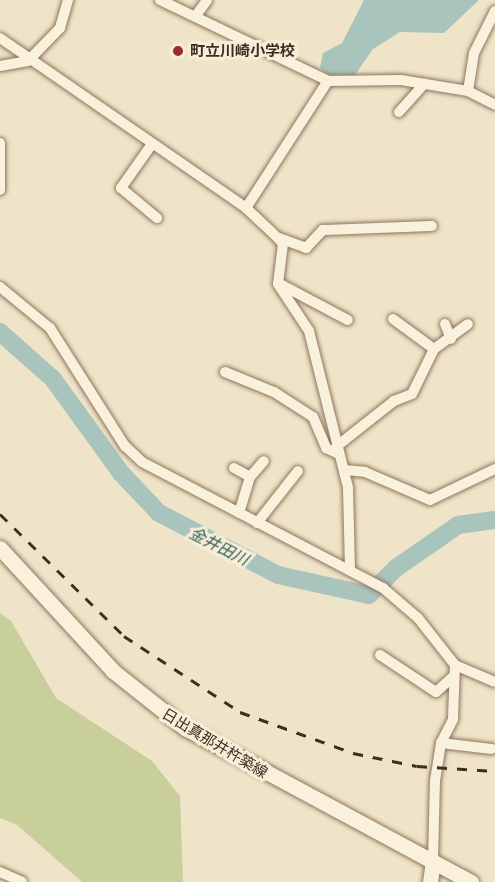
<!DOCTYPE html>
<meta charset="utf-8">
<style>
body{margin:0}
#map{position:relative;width:495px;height:882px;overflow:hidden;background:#f0e4c8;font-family:"Noto Serif","Noto Sans JP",serif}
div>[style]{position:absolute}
.green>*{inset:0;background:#c9cf9b}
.water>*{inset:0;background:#a9c4bc}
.river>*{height:18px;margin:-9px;padding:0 9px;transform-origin:9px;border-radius:9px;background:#a9c4bc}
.roads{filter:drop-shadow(0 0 2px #8d765c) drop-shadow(0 0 2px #8d765c)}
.street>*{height:10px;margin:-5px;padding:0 5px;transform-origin:5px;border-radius:5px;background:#faf1dc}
.secondary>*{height:15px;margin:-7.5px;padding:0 7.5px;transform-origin:7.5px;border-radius:7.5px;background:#faf1dc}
.rail>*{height:3px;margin-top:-1.5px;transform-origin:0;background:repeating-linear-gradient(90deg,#3d2e20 0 10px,transparent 0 20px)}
.dots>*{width:16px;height:16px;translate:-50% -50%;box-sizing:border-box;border:3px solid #f7eed8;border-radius:50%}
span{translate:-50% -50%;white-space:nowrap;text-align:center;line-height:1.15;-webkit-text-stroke:6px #f7eed8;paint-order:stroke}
.poi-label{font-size:15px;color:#3d2e20;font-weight:700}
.left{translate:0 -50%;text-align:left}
.street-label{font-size:15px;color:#3d2e20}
.water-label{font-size:16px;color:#2f5d5a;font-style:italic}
</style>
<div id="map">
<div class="green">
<div style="clip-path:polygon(0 613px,11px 621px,56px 698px,152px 761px,180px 796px,183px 882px,82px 882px,17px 825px,0 818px)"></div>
</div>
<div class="water">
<div style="clip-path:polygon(364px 0,479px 0,444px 33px,400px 32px,373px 49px,355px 75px,329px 75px,320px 68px,323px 53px,342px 43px)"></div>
</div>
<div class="river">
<div style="left:0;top:332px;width:71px;rotate:41.6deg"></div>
<div style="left:53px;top:379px;width:116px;rotate:54.1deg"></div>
<div style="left:121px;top:473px;width:55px;rotate:46.5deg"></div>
<div style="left:159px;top:513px;width:134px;rotate:27.5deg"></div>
<div style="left:278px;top:575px;width:93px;rotate:12.4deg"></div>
<div style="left:369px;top:595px;width:38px;rotate:-45deg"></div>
<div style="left:396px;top:568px;width:75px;rotate:-34.7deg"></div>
<div style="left:458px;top:525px;width:37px;rotate:-8deg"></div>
</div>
<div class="roads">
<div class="street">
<div style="left:160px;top:0;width:187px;rotate:25.7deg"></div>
<div style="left:328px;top:81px;width:73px;rotate:-0.8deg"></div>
<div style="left:401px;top:80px;width:68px;rotate:9.3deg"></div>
<div style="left:468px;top:91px;width:30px;rotate:27deg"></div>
<div style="left:197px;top:14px;width:17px;rotate:-54deg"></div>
<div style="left:0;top:38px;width:299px;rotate:34.6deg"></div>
<div style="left:246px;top:208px;width:44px;rotate:43.2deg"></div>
<div style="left:278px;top:238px;width:8px;rotate:50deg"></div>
<div style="left:283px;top:244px;width:40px;rotate:97.1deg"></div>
<div style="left:278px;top:284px;width:56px;rotate:56.6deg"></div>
<div style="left:309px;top:331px;width:162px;rotate:76deg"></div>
<div style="left:348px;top:488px;width:81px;rotate:88.6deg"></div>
<div style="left:28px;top:61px;width:46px;rotate:-45.9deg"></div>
<div style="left:60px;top:28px;width:29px;rotate:-74deg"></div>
<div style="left:0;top:66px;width:28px;rotate:-10deg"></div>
<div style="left:468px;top:91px;width:38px;rotate:-81deg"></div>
<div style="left:474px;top:53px;width:47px;rotate:-63.4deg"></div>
<div style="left:399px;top:112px;width:38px;rotate:-48deg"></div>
<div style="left:0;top:143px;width:47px;rotate:90deg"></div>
<div style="left:152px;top:144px;width:54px;rotate:125.2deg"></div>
<div style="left:121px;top:188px;width:47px;rotate:39.8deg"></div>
<div style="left:246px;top:208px;width:151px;rotate:-57.2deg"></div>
<div style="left:279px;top:238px;width:29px;rotate:20deg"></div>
<div style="left:306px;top:248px;width:25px;rotate:-47deg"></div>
<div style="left:323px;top:230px;width:109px;rotate:-2.1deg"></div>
<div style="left:278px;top:283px;width:79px;rotate:27.9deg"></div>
<div style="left:0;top:287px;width:65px;rotate:39.4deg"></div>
<div style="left:50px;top:328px;width:140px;rotate:57.6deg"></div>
<div style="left:125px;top:446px;width:23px;rotate:43deg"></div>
<div style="left:142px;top:462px;width:272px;rotate:27.6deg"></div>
<div style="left:383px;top:588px;width:46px;rotate:40.6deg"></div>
<div style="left:418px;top:618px;width:60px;rotate:51.8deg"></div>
<div style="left:455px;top:665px;width:43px;rotate:23deg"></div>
<div style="left:393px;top:319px;width:51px;rotate:36.2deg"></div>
<div style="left:445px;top:324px;width:16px;rotate:68deg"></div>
<div style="left:225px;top:372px;width:53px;rotate:22.2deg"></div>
<div style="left:274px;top:392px;width:46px;rotate:32.7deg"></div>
<div style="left:313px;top:417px;width:34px;rotate:67deg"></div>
<div style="left:326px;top:448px;width:14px;rotate:25deg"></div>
<div style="left:337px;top:446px;width:73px;rotate:-38.3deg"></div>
<div style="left:394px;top:401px;width:19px;rotate:-21deg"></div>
<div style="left:412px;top:394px;width:50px;rotate:-63.9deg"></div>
<div style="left:434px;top:349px;width:42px;rotate:-36.3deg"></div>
<div style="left:234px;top:468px;width:18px;rotate:29deg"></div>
<div style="left:344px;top:470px;width:21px;rotate:5deg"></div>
<div style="left:365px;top:472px;width:71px;rotate:23.3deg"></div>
<div style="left:430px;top:500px;width:72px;rotate:-25.5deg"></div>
<div style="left:239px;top:513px;width:38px;rotate:-73deg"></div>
<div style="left:250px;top:477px;width:21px;rotate:-49deg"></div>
<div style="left:257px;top:523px;width:66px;rotate:-51.7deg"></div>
<div style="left:380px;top:655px;width:67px;rotate:33.5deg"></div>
<div style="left:436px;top:692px;width:24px;rotate:-42deg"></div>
<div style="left:441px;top:743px;width:51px;rotate:6.7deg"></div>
<div style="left:433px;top:861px;width:80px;rotate:-88.6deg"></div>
<div style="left:435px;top:781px;width:38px;rotate:-81deg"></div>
<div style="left:441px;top:743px;width:27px;rotate:-63deg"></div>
<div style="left:453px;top:719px;width:54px;rotate:-87.9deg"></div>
<div style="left:0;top:872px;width:24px;rotate:24deg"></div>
</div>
<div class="secondary">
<div style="left:0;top:548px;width:167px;rotate:47.4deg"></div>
<div style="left:113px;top:671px;width:92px;rotate:38.4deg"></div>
<div style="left:185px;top:728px;width:325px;rotate:28.3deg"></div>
<div style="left:430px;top:882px;width:21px;rotate:-82deg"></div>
</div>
</div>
<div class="rail">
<div style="left:0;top:514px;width:174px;rotate:44.5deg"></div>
<div style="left:124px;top:636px;width:139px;rotate:33.2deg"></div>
<div style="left:240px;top:712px;width:120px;rotate:19.9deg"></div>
<div style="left:353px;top:753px;width:65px;rotate:11.5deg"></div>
<div style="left:417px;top:766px;width:78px;rotate:3.7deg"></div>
</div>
<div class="dots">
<div style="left:178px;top:51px;background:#9e2a2b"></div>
</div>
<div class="poi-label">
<span class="left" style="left:190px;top:51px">町立川崎小学校</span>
</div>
<div class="street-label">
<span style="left:215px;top:743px;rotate:31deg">日出真那井杵築線</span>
</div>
<div class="water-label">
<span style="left:219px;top:546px;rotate:27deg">金井田川</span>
</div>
</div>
